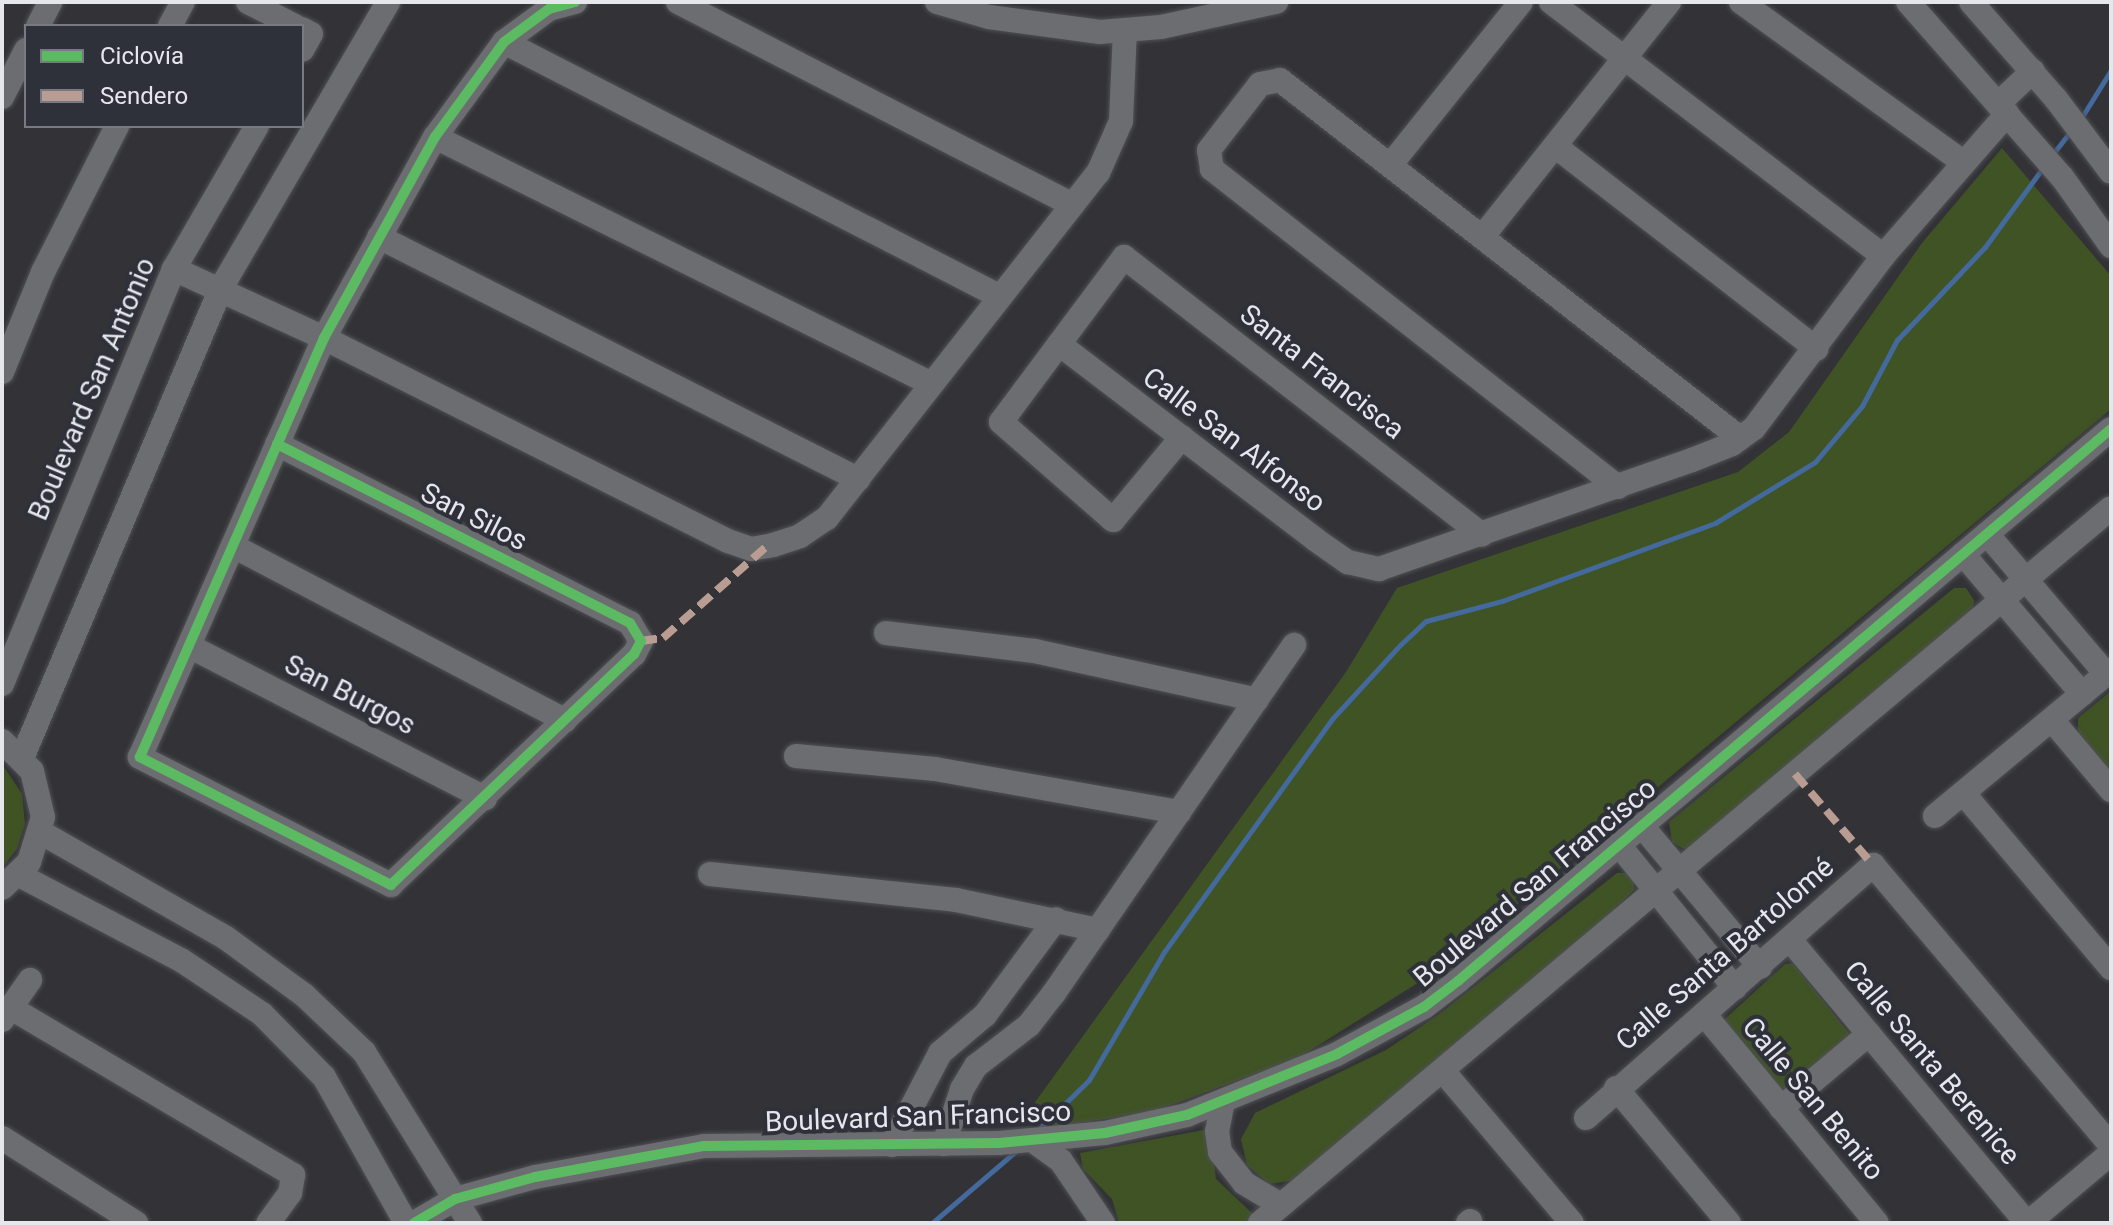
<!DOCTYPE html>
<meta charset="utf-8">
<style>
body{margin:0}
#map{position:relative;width:2113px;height:1225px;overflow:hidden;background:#323237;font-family:Roboto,sans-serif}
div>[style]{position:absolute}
.green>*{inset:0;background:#3f5324}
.stream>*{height:5px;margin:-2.5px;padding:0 2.5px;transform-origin:2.5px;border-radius:2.5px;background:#44699c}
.roads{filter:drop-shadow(0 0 2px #4f5054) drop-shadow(0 0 2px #4f5054)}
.minor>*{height:24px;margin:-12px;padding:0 12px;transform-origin:12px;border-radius:12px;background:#6c6d70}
.quiet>*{height:8px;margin-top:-4px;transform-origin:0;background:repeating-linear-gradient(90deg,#b99d93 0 16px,transparent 0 24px)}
.cycleway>*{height:10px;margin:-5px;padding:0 5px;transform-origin:5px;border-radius:5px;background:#5cba63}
span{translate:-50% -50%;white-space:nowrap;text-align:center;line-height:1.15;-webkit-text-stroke:8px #2f313a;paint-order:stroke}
.street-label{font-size:28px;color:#e6e7ed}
.frame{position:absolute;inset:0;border:4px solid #e6e7ed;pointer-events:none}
.legend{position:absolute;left:24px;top:24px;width:280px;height:104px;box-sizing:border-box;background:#2f313a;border:2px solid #787a82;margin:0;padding:10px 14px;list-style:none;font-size:24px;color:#e6e7ed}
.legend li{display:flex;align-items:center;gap:16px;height:40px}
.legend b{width:40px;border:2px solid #787a82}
</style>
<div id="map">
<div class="green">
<div style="clip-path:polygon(2002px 148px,2111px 276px,2111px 409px,1440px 969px,1298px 1058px,1152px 1112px,1058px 1126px,1020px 1123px,1346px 672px,1397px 588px,1738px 472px,1789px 432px,1922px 243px)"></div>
<div style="clip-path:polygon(1954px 588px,1966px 588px,1974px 600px,1972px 616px,1689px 852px,1672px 842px,1669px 822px)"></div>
<div style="clip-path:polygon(2111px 691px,2111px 773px,2078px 733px,2078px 718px)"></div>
<div style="clip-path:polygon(2px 764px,22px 794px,25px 824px,17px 849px,2px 868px)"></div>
<div style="clip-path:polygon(1617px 873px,1634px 873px,1634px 890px,1595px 928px,1296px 1180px,1269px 1184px,1247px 1165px,1241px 1139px,1255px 1113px,1386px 1050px,1441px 1013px)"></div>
<div style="clip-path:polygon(1793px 963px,1852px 1037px,1793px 1089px,1779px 1088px,1724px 1020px,1785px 964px)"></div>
<div style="clip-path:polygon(1209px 1129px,1216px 1179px,1255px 1216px,1246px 1223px,1119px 1223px,1112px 1199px,1083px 1169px,1080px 1153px)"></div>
</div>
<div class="stream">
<div style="left:2080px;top:120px;width:59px;rotate:-58.2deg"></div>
<div style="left:2052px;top:155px;width:31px;rotate:-52deg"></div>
<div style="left:1038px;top:1130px;width:71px;rotate:-44.4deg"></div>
<div style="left:1089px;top:1080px;width:148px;rotate:-59.6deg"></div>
<div style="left:1164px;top:952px;width:287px;rotate:-54.2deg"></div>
<div style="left:1332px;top:719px;width:100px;rotate:-47.4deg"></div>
<div style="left:1400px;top:645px;width:35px;rotate:-43deg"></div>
<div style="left:1426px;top:621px;width:79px;rotate:-14.7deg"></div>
<div style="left:1502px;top:601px;width:227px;rotate:-20.1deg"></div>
<div style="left:1715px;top:523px;width:117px;rotate:-31.4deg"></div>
<div style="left:1815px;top:462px;width:73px;rotate:-50deg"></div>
<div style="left:1862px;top:406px;width:75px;rotate:-62.1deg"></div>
<div style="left:1897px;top:340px;width:128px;rotate:-46.6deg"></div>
<div style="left:1985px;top:247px;width:100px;rotate:-53.9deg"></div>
<div style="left:932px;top:1223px;width:111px;rotate:-40.6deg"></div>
</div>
<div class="roads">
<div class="minor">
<div style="left:248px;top:2px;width:53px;rotate:27.1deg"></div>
<div style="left:678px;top:2px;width:442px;rotate:27.2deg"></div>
<div style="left:937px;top:2px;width:54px;rotate:16.1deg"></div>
<div style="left:989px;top:17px;width:112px;rotate:7.7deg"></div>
<div style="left:1100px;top:32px;width:61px;rotate:-4.7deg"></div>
<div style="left:1161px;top:27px;width:118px;rotate:-12.3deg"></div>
<div style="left:1551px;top:2px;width:418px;rotate:37.4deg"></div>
<div style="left:1741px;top:2px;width:274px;rotate:35.8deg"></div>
<div style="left:1908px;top:2px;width:233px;rotate:48.7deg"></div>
<div style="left:2062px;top:177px;width:85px;rotate:54.6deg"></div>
<div style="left:1971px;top:2px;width:129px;rotate:48.8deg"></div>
<div style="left:2056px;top:99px;width:91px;rotate:53deg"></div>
<div style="left:38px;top:26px;width:27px;rotate:-63deg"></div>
<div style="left:170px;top:26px;width:27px;rotate:-62deg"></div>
<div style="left:302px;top:29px;width:10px;rotate:29deg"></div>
<div style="left:311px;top:34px;width:18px;rotate:119deg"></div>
<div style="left:504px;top:42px;width:554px;rotate:27.17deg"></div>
<div style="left:2px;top:97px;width:53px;rotate:-62.9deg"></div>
<div style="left:1998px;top:104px;width:48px;rotate:-43.3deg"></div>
<div style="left:435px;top:137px;width:553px;rotate:26.43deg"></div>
<div style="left:1555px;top:146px;width:331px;rotate:37.8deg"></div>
<div style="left:1392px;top:163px;width:206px;rotate:-51.3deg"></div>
<div style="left:1483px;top:236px;width:299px;rotate:-51.5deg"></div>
<div style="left:379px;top:237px;width:537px;rotate:26.8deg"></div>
<div style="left:174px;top:269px;width:165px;rotate:24.7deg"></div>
<div style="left:324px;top:338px;width:452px;rotate:26.7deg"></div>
<div style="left:728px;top:541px;width:24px;rotate:19deg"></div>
<div style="left:751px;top:549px;width:22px;rotate:-10deg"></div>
<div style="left:773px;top:545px;width:28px;rotate:-18deg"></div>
<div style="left:800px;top:536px;width:32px;rotate:-34deg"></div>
<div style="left:827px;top:518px;width:439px;rotate:-51.9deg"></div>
<div style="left:1098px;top:173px;width:57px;rotate:-66.1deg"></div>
<div style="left:1121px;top:121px;width:91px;rotate:-87.5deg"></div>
<div style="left:1059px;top:344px;width:323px;rotate:37.3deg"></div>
<div style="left:1316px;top:540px;width:39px;rotate:35deg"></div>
<div style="left:1348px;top:562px;width:32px;rotate:13deg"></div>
<div style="left:1379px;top:569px;width:331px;rotate:-19.2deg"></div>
<div style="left:1692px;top:460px;width:43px;rotate:-21.8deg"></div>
<div style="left:1732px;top:444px;width:27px;rotate:-36deg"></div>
<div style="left:1754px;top:428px;width:215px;rotate:-53.1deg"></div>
<div style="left:1883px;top:256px;width:189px;rotate:-48.9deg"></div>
<div style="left:2px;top:372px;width:108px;rotate:-67.7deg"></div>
<div style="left:43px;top:272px;width:164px;rotate:-63.1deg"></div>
<div style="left:1182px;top:437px;width:108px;rotate:129.7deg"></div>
<div style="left:1113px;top:520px;width:149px;rotate:-138.8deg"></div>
<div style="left:1001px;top:422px;width:206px;rotate:-53.3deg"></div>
<div style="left:1124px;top:257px;width:453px;rotate:37.8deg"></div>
<div style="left:277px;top:444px;width:396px;rotate:26.9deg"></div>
<div style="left:630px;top:623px;width:21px;rotate:59deg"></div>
<div style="left:641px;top:641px;width:15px;rotate:118deg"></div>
<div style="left:634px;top:654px;width:335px;rotate:136.5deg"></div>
<div style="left:391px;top:885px;width:282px;rotate:-153deg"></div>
<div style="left:140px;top:757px;width:351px;rotate:-66.3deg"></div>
<div style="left:281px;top:436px;width:107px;rotate:-66.3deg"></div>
<div style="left:324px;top:338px;width:230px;rotate:-61.1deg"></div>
<div style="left:435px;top:137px;width:117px;rotate:-54deg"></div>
<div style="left:504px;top:42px;width:56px;rotate:-36.3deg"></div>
<div style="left:549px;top:9px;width:27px;rotate:-15deg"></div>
<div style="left:1618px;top:487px;width:516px;rotate:-141.93deg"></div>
<div style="left:1212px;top:169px;width:19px;rotate:-99deg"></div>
<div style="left:1209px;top:150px;width:83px;rotate:-52.3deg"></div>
<div style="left:1260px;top:84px;width:20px;rotate:-11deg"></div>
<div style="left:1280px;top:80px;width:583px;rotate:37.89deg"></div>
<div style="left:1987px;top:534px;width:184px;rotate:49.6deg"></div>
<div style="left:233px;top:546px;width:375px;rotate:27.7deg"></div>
<div style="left:1963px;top:554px;width:184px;rotate:49.6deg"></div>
<div style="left:886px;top:633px;width:150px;rotate:6.9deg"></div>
<div style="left:1035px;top:651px;width:227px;rotate:12.4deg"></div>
<div style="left:189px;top:646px;width:333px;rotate:27.2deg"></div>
<div style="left:2px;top:684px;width:449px;rotate:-67.5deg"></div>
<div style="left:174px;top:269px;width:165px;rotate:-59.9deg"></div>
<div style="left:2052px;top:720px;width:92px;rotate:49.9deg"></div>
<div style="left:2px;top:741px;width:42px;rotate:45deg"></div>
<div style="left:32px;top:771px;width:47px;rotate:76.6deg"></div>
<div style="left:43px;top:817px;width:47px;rotate:107.3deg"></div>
<div style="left:29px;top:862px;width:37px;rotate:136deg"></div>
<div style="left:796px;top:756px;width:140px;rotate:5.3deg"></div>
<div style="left:935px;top:769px;width:248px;rotate:10deg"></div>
<div style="left:22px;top:758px;width:510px;rotate:-67.05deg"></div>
<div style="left:221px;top:288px;width:331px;rotate:-59.7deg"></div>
<div style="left:1964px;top:794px;width:228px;rotate:49.8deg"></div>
<div style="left:1935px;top:816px;width:229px;rotate:-39.7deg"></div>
<div style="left:1642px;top:826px;width:184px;rotate:50.1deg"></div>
<div style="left:42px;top:833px;width:212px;rotate:29.7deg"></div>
<div style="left:226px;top:938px;width:97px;rotate:36.2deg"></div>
<div style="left:304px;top:995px;width:83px;rotate:43.5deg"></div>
<div style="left:364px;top:1052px;width:201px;rotate:58.2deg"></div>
<div style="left:1619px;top:845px;width:184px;rotate:51deg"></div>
<div style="left:710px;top:874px;width:247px;rotate:6deg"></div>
<div style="left:956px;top:900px;width:145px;rotate:11.9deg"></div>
<div style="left:19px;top:875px;width:183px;rotate:27.7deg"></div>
<div style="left:181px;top:960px;width:97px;rotate:33.7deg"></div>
<div style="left:262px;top:1014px;width:88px;rotate:45.5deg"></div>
<div style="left:324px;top:1077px;width:167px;rotate:60.7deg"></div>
<div style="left:1791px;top:941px;width:368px;rotate:50.1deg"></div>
<div style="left:11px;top:1008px;width:328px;rotate:30.6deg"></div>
<div style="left:293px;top:1175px;width:18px;rotate:99deg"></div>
<div style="left:290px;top:1193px;width:37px;rotate:126deg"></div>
<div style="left:1704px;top:1014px;width:271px;rotate:50.4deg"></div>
<div style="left:2px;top:1020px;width:49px;rotate:-55deg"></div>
<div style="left:1443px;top:1071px;width:199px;rotate:49.7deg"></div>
<div style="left:1616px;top:1088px;width:176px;rotate:50.1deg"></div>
<div style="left:1223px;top:1101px;width:31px;rotate:101deg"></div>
<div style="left:1217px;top:1131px;width:21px;rotate:82deg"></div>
<div style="left:1220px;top:1152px;width:39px;rotate:52deg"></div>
<div style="left:1244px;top:1183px;width:43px;rotate:30.7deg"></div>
<div style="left:1781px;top:1108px;width:115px;rotate:-40.1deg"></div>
<div style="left:1586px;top:1118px;width:383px;rotate:-41.4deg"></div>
<div style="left:1873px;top:865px;width:368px;rotate:49.7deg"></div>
<div style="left:2px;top:1138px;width:159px;rotate:32.4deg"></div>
<div style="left:1035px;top:1142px;width:32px;rotate:36deg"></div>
<div style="left:1061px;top:1161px;width:75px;rotate:55.9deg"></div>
<div style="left:944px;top:1144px;width:58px;rotate:-71.9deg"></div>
<div style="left:962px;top:1089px;width:27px;rotate:-59deg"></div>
<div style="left:976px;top:1066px;width:67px;rotate:-37.7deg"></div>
<div style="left:1029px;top:1025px;width:41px;rotate:-52deg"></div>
<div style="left:1054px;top:993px;width:423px;rotate:-55.4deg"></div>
<div style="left:892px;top:1145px;width:104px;rotate:-62.4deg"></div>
<div style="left:940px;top:1053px;width:59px;rotate:-40.2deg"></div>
<div style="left:985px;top:1015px;width:119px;rotate:-53.5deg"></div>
<div style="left:414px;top:1223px;width:48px;rotate:-30.3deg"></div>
<div style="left:455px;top:1199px;width:83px;rotate:-15.4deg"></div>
<div style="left:535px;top:1177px;width:172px;rotate:-10.4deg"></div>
<div style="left:704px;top:1146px;width:295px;rotate:-0.6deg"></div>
<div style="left:999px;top:1143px;width:106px;rotate:-5.4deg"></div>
<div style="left:1105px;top:1133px;width:84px;rotate:-12.4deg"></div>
<div style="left:1187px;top:1115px;width:162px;rotate:-22.1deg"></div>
<div style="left:1337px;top:1054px;width:99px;rotate:-28.4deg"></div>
<div style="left:1424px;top:1007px;width:43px;rotate:-37.4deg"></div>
<div style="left:1458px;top:981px;width:855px;rotate:-40.21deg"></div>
<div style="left:1260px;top:1223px;width:1111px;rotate:-40.04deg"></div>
<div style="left:1468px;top:1223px;width:3px;rotate:-45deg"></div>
<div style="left:2028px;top:1223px;width:109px;rotate:-40.1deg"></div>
</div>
</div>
<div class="quiet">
<div style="left:641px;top:641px;width:22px;rotate:-8deg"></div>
<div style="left:663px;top:638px;width:137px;rotate:-41.5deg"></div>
<div style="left:1795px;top:774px;width:120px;rotate:49.4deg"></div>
</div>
<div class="cycleway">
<div style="left:277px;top:444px;width:396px;rotate:26.9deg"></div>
<div style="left:630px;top:623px;width:21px;rotate:59deg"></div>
<div style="left:641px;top:641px;width:15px;rotate:118deg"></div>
<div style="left:634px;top:654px;width:335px;rotate:136.5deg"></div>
<div style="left:391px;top:885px;width:282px;rotate:-153deg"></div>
<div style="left:140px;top:757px;width:351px;rotate:-66.3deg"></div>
<div style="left:281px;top:436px;width:107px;rotate:-66.3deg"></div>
<div style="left:324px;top:338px;width:230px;rotate:-61.1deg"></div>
<div style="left:435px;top:137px;width:117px;rotate:-54deg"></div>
<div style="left:504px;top:42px;width:56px;rotate:-36.3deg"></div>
<div style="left:549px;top:9px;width:27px;rotate:-15deg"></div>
<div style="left:414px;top:1223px;width:48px;rotate:-30.3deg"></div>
<div style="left:455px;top:1199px;width:83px;rotate:-15.4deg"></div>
<div style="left:535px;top:1177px;width:172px;rotate:-10.4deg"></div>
<div style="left:704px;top:1146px;width:295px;rotate:-0.6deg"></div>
<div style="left:999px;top:1143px;width:106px;rotate:-5.4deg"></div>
<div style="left:1105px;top:1133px;width:84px;rotate:-12.4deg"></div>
<div style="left:1187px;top:1115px;width:162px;rotate:-22.1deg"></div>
<div style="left:1337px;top:1054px;width:99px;rotate:-28.4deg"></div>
<div style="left:1424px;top:1007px;width:43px;rotate:-37.4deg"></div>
<div style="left:1458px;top:981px;width:855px;rotate:-40.21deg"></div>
</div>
<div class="street-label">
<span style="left:1322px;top:372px;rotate:38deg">Santa Francisca</span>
<span style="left:92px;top:389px;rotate:-67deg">Boulevard San Antonio</span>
<span style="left:1234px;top:440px;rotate:37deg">Calle San Alfonso</span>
<span style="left:474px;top:517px;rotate:27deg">San Silos</span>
<span style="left:350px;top:695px;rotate:27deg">San Burgos</span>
<span style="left:1535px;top:883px;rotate:-40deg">Boulevard San Francisco</span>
<span style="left:1725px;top:954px;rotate:-41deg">Calle Santa Bartolomé</span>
<span style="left:1932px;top:1063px;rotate:50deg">Calle Santa Berenice</span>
<span style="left:1813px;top:1099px;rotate:50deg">Calle San Benito</span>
<span style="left:918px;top:1117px;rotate:-2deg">Boulevard San Francisco</span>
</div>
<div class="frame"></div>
<ul class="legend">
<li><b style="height:10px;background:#5cba63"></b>Ciclovía</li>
<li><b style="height:10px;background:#b99d93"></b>Sendero</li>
</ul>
</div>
